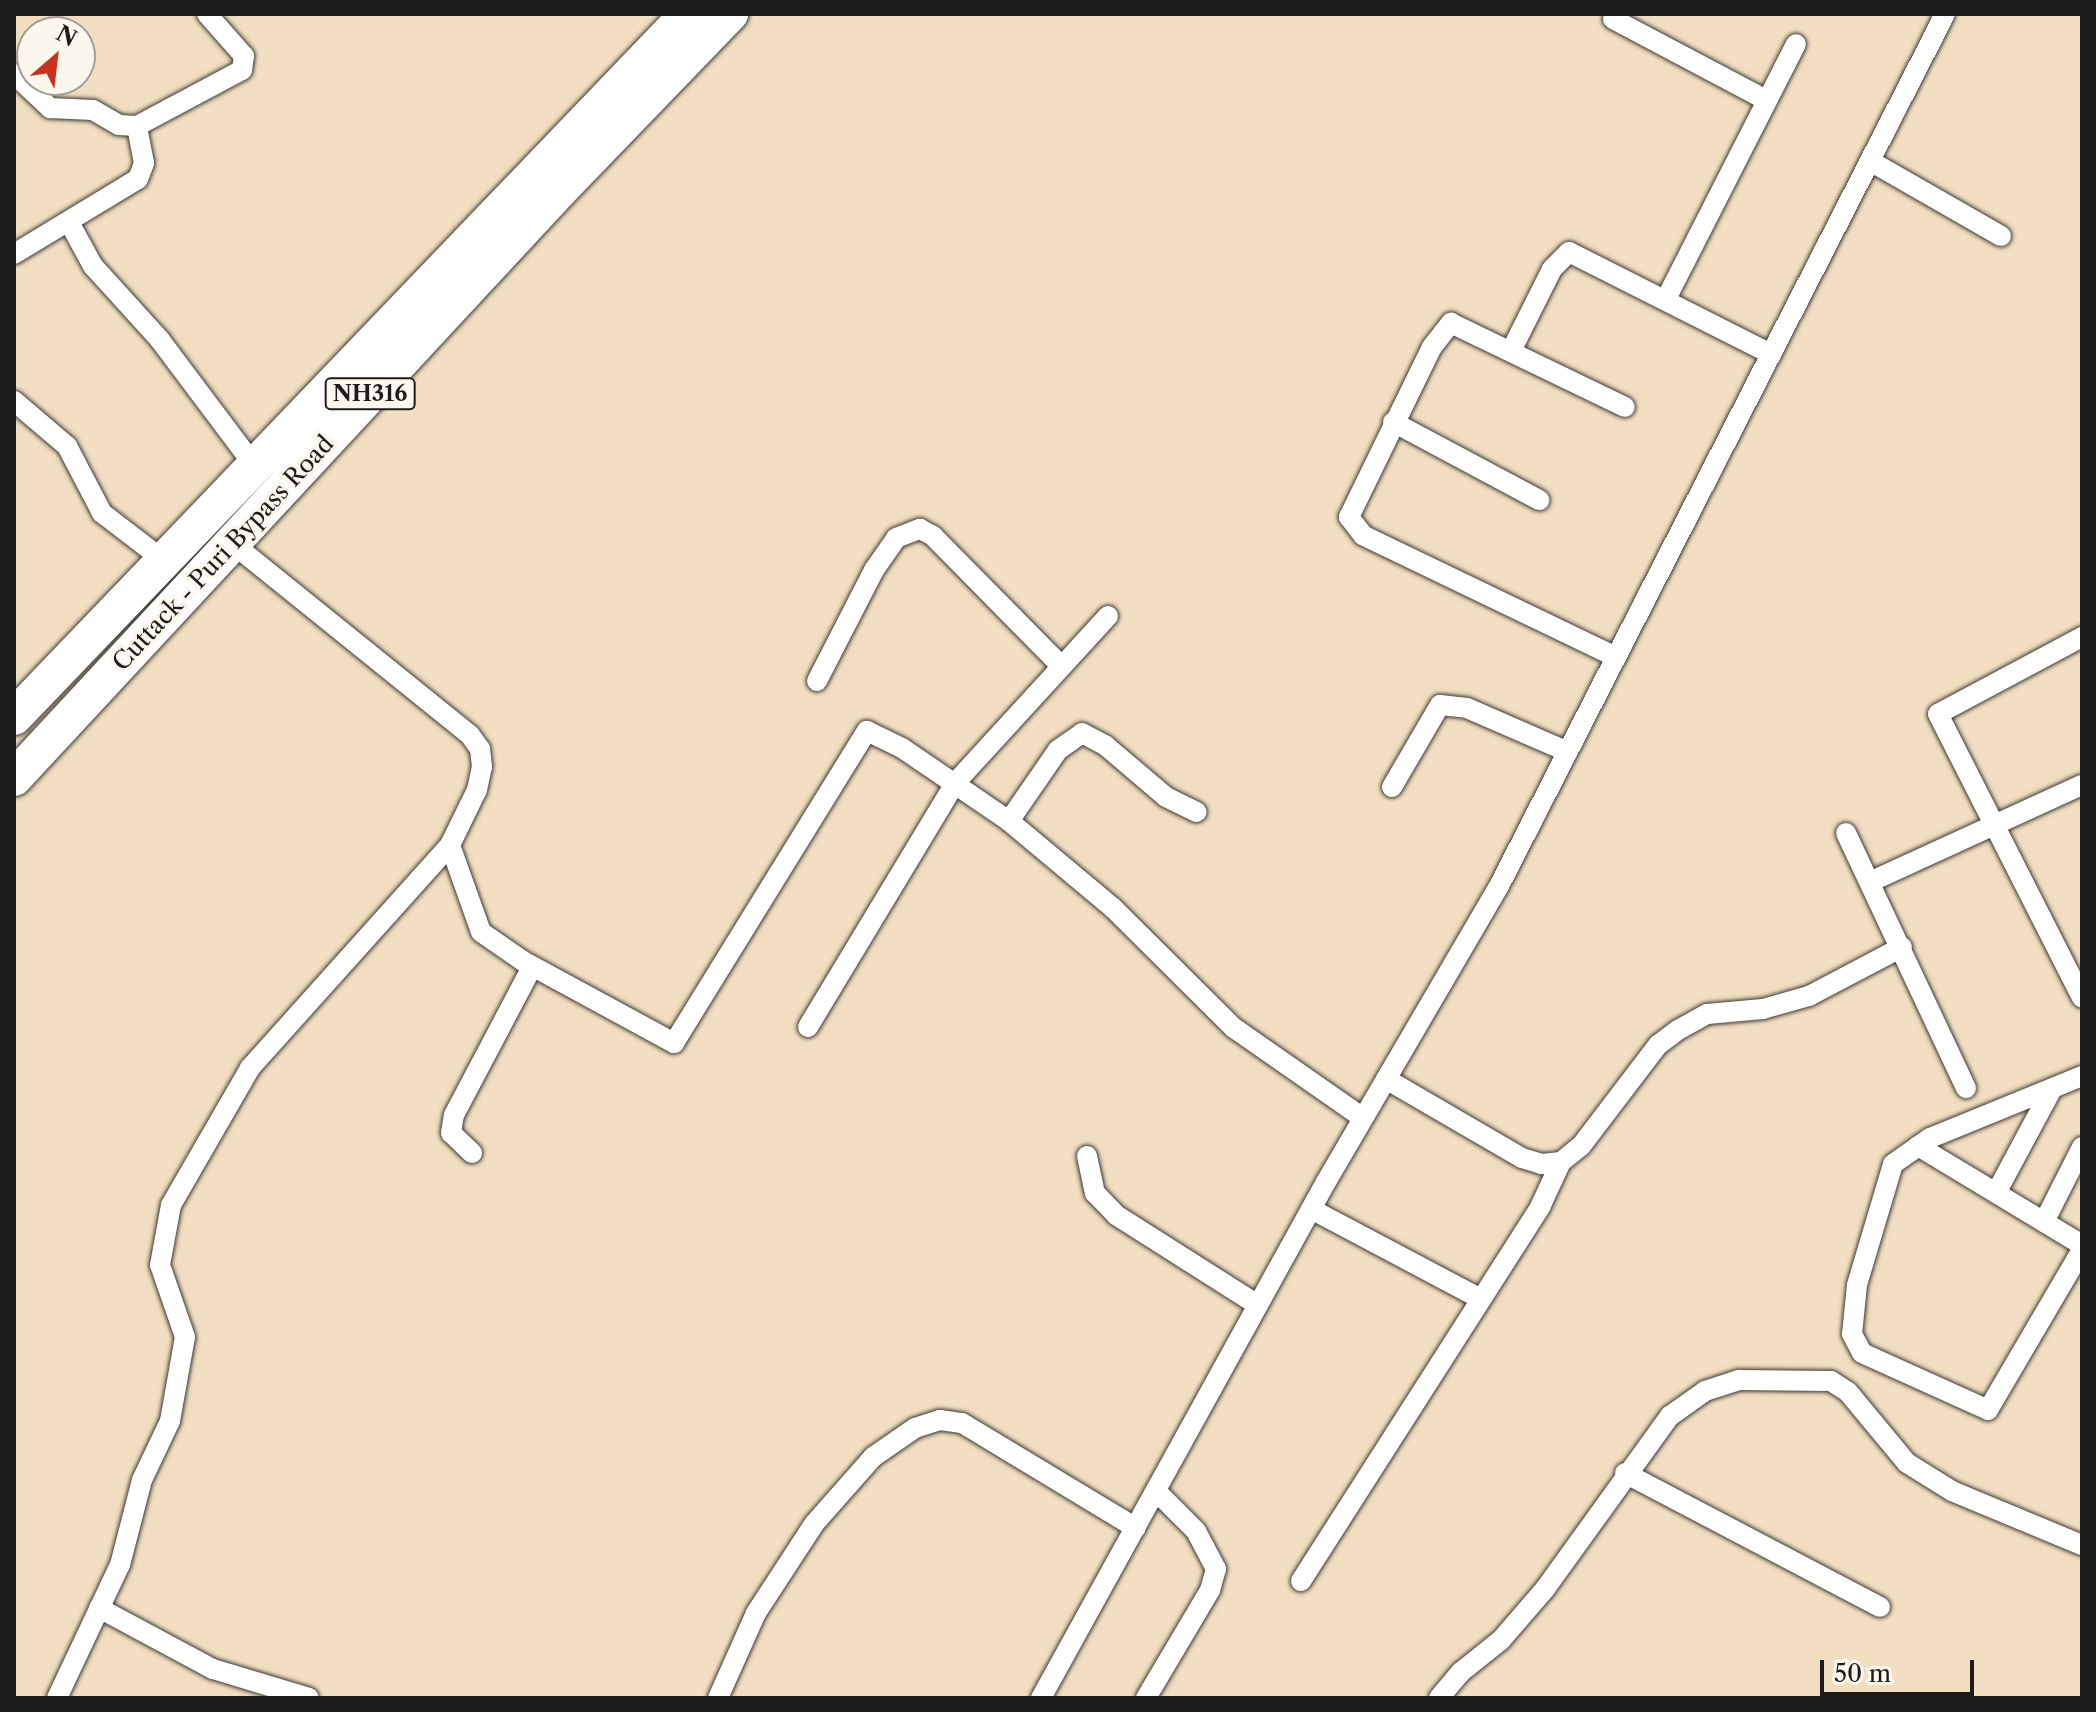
<!DOCTYPE html>
<style>
body{margin:0}
#map{position:relative;width:2096px;height:1712px;overflow:hidden;background:#f2dfc1;font-family:"Libre Caslon Text",serif}
div>[style]{position:absolute}
.roads{filter:drop-shadow(0 0 2px #3c3935) drop-shadow(0 0 2px #3c3935)}
.street>*{height:20px;margin:-10px;padding:0 10px;transform-origin:10px;border-radius:10px;background:#fff}
.highway>*{height:36px;margin:-18px;padding:0 18px;transform-origin:18px;border-radius:18px;background:#fff}
span{translate:-50% -50%;white-space:nowrap;text-align:center;line-height:1.15;-webkit-text-stroke:7px #fbf7ec;paint-order:stroke}
.shield-label span{padding:2px 6px;background:#fbf7ec;border:2px solid;border-radius:6px;-webkit-text-stroke-width:0}
.shield-label{font-size:22px;color:#1c1c1c;font-weight:700}
.street-label{font-size:24px;color:#1c1c1c}
.frame{position:absolute;inset:0;border:16px solid #1c1c1c;pointer-events:none}
.north{position:absolute;left:16px;top:16px;width:80px;height:80px;box-sizing:border-box;background:#fbf7ec;border:2px solid #a29f99;border-radius:50%;rotate:28deg;font-size:22px;font-weight:700;line-height:32px;text-align:center;color:#1c1c1c}
.north::after{content:'';display:block;margin:auto;width:28px;height:36px;background:#c8321e;clip-path:polygon(50% 0,100% 100%,50% 72%,0 100%)}
.scale{position:absolute;left:1820px;top:1660px;width:154px;height:36px;box-sizing:border-box;border:4px solid #1c1c1c;border-top:0;padding-left:10px;font-size:24px;line-height:28px;white-space:nowrap;color:#1c1c1c;-webkit-text-stroke:6px #fbf7ec;paint-order:stroke}
</style>
<div id="map">
<div class="roads">
<div class="street">
<div style="left:1613px;top:19px;width:173px;rotate:27.9deg"></div>
<div style="left:14px;top:74px;width:50px;rotate:43.4deg"></div>
<div style="left:50px;top:108px;width:43px;rotate:2.7deg"></div>
<div style="left:93px;top:110px;width:30px;rotate:30deg"></div>
<div style="left:119px;top:125px;width:18px;rotate:3deg"></div>
<div style="left:137px;top:126px;width:119px;rotate:-28.1deg"></div>
<div style="left:242px;top:70px;width:14px;rotate:-82deg"></div>
<div style="left:244px;top:56px;width:56px;rotate:-131.4deg"></div>
<div style="left:1870px;top:161px;width:151px;rotate:29.8deg"></div>
<div style="left:70px;top:224px;width:48px;rotate:61.3deg"></div>
<div style="left:93px;top:266px;width:100px;rotate:47.8deg"></div>
<div style="left:160px;top:340px;width:155px;rotate:53.1deg"></div>
<div style="left:14px;top:254px;width:145px;rotate:-31.2deg"></div>
<div style="left:138px;top:179px;width:17px;rotate:-69deg"></div>
<div style="left:144px;top:163px;width:38px;rotate:-101deg"></div>
<div style="left:1666px;top:299px;width:286px;rotate:-63deg"></div>
<div style="left:1512px;top:349px;width:89px;rotate:-63.4deg"></div>
<div style="left:1552px;top:269px;width:24px;rotate:-45deg"></div>
<div style="left:1569px;top:252px;width:226px;rotate:26.8deg"></div>
<div style="left:14px;top:401px;width:70px;rotate:40.3deg"></div>
<div style="left:67px;top:446px;width:76px;rotate:62.4deg"></div>
<div style="left:102px;top:513px;width:76px;rotate:37.5deg"></div>
<div style="left:1393px;top:422px;width:166px;rotate:28.1deg"></div>
<div style="left:2082px;top:637px;width:163px;rotate:151.9deg"></div>
<div style="left:1938px;top:714px;width:318px;rotate:63.1deg"></div>
<div style="left:1616px;top:657px;width:281px;rotate:-154.3deg"></div>
<div style="left:1363px;top:535px;width:23px;rotate:-128deg"></div>
<div style="left:1349px;top:517px;width:189px;rotate:-64deg"></div>
<div style="left:1432px;top:347px;width:31px;rotate:-52deg"></div>
<div style="left:1451px;top:323px;width:193px;rotate:25.8deg"></div>
<div style="left:817px;top:681px;width:125px;rotate:-62.8deg"></div>
<div style="left:874px;top:570px;width:39px;rotate:-55deg"></div>
<div style="left:896px;top:538px;width:26px;rotate:-21deg"></div>
<div style="left:920px;top:529px;width:15px;rotate:28deg"></div>
<div style="left:933px;top:536px;width:181px;rotate:45.4deg"></div>
<div style="left:1392px;top:787px;width:95px;rotate:-59.7deg"></div>
<div style="left:1440px;top:705px;width:27px;rotate:6deg"></div>
<div style="left:1467px;top:708px;width:110px;rotate:23.5deg"></div>
<div style="left:1009px;top:821px;width:86px;rotate:-55.4deg"></div>
<div style="left:1058px;top:750px;width:29px;rotate:-35deg"></div>
<div style="left:1082px;top:733px;width:27px;rotate:28deg"></div>
<div style="left:1106px;top:746px;width:79px;rotate:40.4deg"></div>
<div style="left:1166px;top:797px;width:34px;rotate:26deg"></div>
<div style="left:1846px;top:833px;width:282px;rotate:64.8deg"></div>
<div style="left:450px;top:845px;width:92px;rotate:70.4deg"></div>
<div style="left:481px;top:932px;width:51px;rotate:34.6deg"></div>
<div style="left:523px;top:961px;width:172px;rotate:28.5deg"></div>
<div style="left:674px;top:1043px;width:367px;rotate:-58.3deg"></div>
<div style="left:867px;top:731px;width:39px;rotate:26deg"></div>
<div style="left:902px;top:748px;width:130px;rotate:34.3deg"></div>
<div style="left:1009px;top:821px;width:136px;rotate:39.9deg"></div>
<div style="left:1113px;top:908px;width:170px;rotate:44.8deg"></div>
<div style="left:1234px;top:1028px;width:157px;rotate:34.9deg"></div>
<div style="left:1872px;top:881px;width:231px;rotate:-24.6deg"></div>
<div style="left:808px;top:1027px;width:286px;rotate:-58.9deg"></div>
<div style="left:956px;top:782px;width:225px;rotate:-47.5deg"></div>
<div style="left:2082px;top:1076px;width:164px;rotate:157.8deg"></div>
<div style="left:1930px;top:1138px;width:45px;rotate:144.9deg"></div>
<div style="left:1893px;top:1164px;width:126px;rotate:106.6deg"></div>
<div style="left:1857px;top:1285px;width:49px;rotate:95.8deg"></div>
<div style="left:1852px;top:1334px;width:21px;rotate:62deg"></div>
<div style="left:1862px;top:1353px;width:138px;rotate:24.3deg"></div>
<div style="left:1988px;top:1410px;width:186px;rotate:-59.6deg"></div>
<div style="left:1386px;top:1079px;width:157px;rotate:30.2deg"></div>
<div style="left:1522px;top:1158px;width:21px;rotate:17deg"></div>
<div style="left:1542px;top:1164px;width:19px;rotate:-6deg"></div>
<div style="left:1561px;top:1162px;width:26px;rotate:-39deg"></div>
<div style="left:1581px;top:1146px;width:127px;rotate:-52.7deg"></div>
<div style="left:1658px;top:1045px;width:25px;rotate:-37deg"></div>
<div style="left:1678px;top:1030px;width:33px;rotate:-29deg"></div>
<div style="left:1707px;top:1014px;width:56px;rotate:-5.1deg"></div>
<div style="left:1763px;top:1009px;width:48px;rotate:-15.8deg"></div>
<div style="left:1809px;top:996px;width:105px;rotate:-27.8deg"></div>
<div style="left:1918px;top:1146px;width:192px;rotate:31.1deg"></div>
<div style="left:472px;top:1153px;width:29px;rotate:-136deg"></div>
<div style="left:451px;top:1133px;width:18px;rotate:-81deg"></div>
<div style="left:454px;top:1115px;width:167px;rotate:-62.2deg"></div>
<div style="left:1087px;top:1156px;width:38px;rotate:78deg"></div>
<div style="left:1095px;top:1193px;width:30px;rotate:46deg"></div>
<div style="left:1116px;top:1215px;width:166px;rotate:32.4deg"></div>
<div style="left:1996px;top:1193px;width:118px;rotate:-61.7deg"></div>
<div style="left:1311px;top:1209px;width:192px;rotate:27.9deg"></div>
<div style="left:2044px;top:1222px;width:84px;rotate:-63.1deg"></div>
<div style="left:1625px;top:1473px;width:288px;rotate:27.7deg"></div>
<div style="left:1301px;top:1581px;width:446px;rotate:-57.4deg"></div>
<div style="left:1541px;top:1205px;width:47px;rotate:-65.1deg"></div>
<div style="left:99px;top:1608px;width:129px;rotate:28.2deg"></div>
<div style="left:213px;top:1669px;width:100px;rotate:16.8deg"></div>
<div style="left:57px;top:1698px;width:147px;rotate:-64.7deg"></div>
<div style="left:120px;top:1565px;width:88px;rotate:-75.5deg"></div>
<div style="left:142px;top:1480px;width:65px;rotate:-64.6deg"></div>
<div style="left:170px;top:1421px;width:85px;rotate:-79.9deg"></div>
<div style="left:185px;top:1337px;width:76px;rotate:-109.1deg"></div>
<div style="left:160px;top:1265px;width:61px;rotate:-79.6deg"></div>
<div style="left:171px;top:1205px;width:158px;rotate:-60deg"></div>
<div style="left:250px;top:1068px;width:300px;rotate:-48.1deg"></div>
<div style="left:450px;top:845px;width:61px;rotate:-63.9deg"></div>
<div style="left:477px;top:790px;width:24px;rotate:-78deg"></div>
<div style="left:482px;top:767px;width:18px;rotate:-96deg"></div>
<div style="left:480px;top:749px;width:17px;rotate:-126deg"></div>
<div style="left:470px;top:735px;width:306px;rotate:-141.1deg"></div>
<div style="left:718px;top:1698px;width:93px;rotate:-65.9deg"></div>
<div style="left:756px;top:1613px;width:106px;rotate:-56.9deg"></div>
<div style="left:814px;top:1524px;width:89px;rotate:-48.6deg"></div>
<div style="left:873px;top:1457px;width:51px;rotate:-34.6deg"></div>
<div style="left:915px;top:1428px;width:26px;rotate:-18deg"></div>
<div style="left:940px;top:1420px;width:22px;rotate:8deg"></div>
<div style="left:962px;top:1423px;width:203px;rotate:31.1deg"></div>
<div style="left:1041px;top:1698px;width:589px;rotate:-61.09deg"></div>
<div style="left:1326px;top:1182px;width:343px;rotate:-59.7deg"></div>
<div style="left:1499px;top:886px;width:979px;rotate:-62.91deg"></div>
<div style="left:1146px;top:1698px;width:126px;rotate:-59.3deg"></div>
<div style="left:1210px;top:1590px;width:22px;rotate:-74deg"></div>
<div style="left:1216px;top:1569px;width:43px;rotate:-117.8deg"></div>
<div style="left:1196px;top:1531px;width:57px;rotate:-135deg"></div>
<div style="left:1439px;top:1698px;width:34px;rotate:-50deg"></div>
<div style="left:1461px;top:1672px;width:51px;rotate:-38.7deg"></div>
<div style="left:1501px;top:1640px;width:67px;rotate:-49.2deg"></div>
<div style="left:1545px;top:1589px;width:213px;rotate:-54.2deg"></div>
<div style="left:1670px;top:1416px;width:43px;rotate:-35.5deg"></div>
<div style="left:1705px;top:1391px;width:36px;rotate:-18deg"></div>
<div style="left:1739px;top:1380px;width:92px;rotate:0.6deg"></div>
<div style="left:1831px;top:1381px;width:20px;rotate:33deg"></div>
<div style="left:1848px;top:1392px;width:92px;rotate:50.3deg"></div>
<div style="left:1907px;top:1463px;width:53px;rotate:31.9deg"></div>
<div style="left:1952px;top:1491px;width:141px;rotate:22.6deg"></div>
</div>
<div class="highway">
<div style="left:14px;top:717px;width:974px;rotate:-46.21deg"></div>
<div style="left:14px;top:778px;width:800px;rotate:-47.13deg"></div>
<div style="left:558px;top:192px;width:248px;rotate:-46deg"></div>
</div>
</div>
<div class="shield-label">
<span style="left:370px;top:394px">NH316</span>
</div>
<div class="street-label">
<span style="left:223px;top:553px;rotate:-47deg">Cuttack - Puri Bypass Road</span>
</div>
<div class="frame"></div>
<div class="north">N</div>
<div class="scale">50 m</div>
</div>
